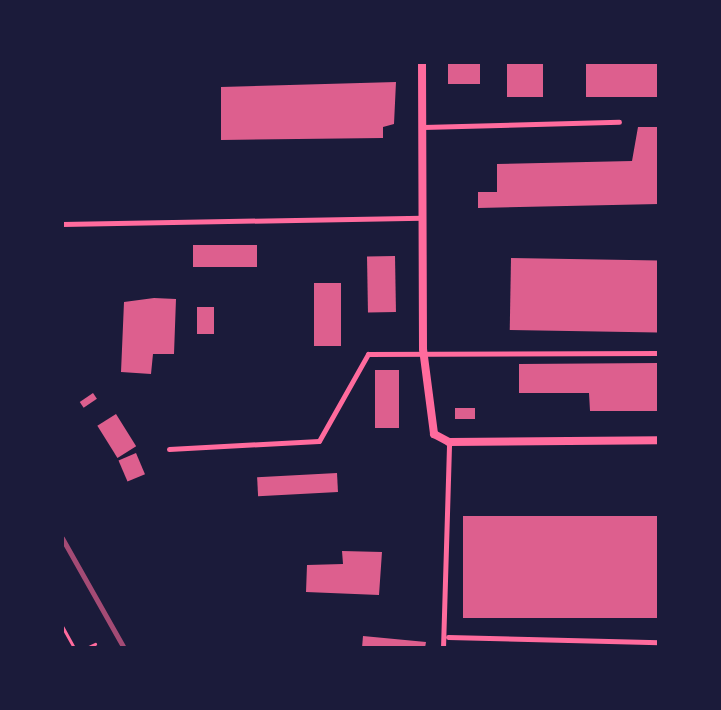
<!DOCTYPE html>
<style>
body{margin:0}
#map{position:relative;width:721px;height:710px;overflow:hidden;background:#1b1b3a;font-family:Quicksand,sans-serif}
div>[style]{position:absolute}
.building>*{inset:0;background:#dd5f8e;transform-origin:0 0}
.path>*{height:3px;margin:-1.5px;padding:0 1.5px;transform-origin:1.5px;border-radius:1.5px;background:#ff6b9d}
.service>*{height:5px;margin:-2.5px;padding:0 2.5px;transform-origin:2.5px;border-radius:2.5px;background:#ff6b9d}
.minor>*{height:8px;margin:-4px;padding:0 4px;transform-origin:4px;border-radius:4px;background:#ff6b9d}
.rail>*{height:5px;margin:-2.5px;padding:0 2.5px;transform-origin:2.5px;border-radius:2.5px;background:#a44b75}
span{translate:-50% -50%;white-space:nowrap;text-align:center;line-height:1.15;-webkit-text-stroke:7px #1b1b3a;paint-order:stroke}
.frame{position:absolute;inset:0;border:64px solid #1b1b3a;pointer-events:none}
</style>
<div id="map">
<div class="building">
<div style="left:448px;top:62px;width:32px;height:22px"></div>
<div style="left:507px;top:62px;width:36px;height:35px"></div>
<div style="left:586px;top:62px;width:73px;height:35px"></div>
<div style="clip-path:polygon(396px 82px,394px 124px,383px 127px,383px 138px,221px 140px,221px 87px)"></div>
<div style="clip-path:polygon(638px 127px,659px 127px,659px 204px,478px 208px,478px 192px,497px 192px,497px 164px,632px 161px)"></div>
<div style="left:257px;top:245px;width:22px;height:64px;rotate:90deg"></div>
<div style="left:395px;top:256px;width:56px;height:28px;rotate:89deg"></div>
<div style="left:511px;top:258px;width:148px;height:72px;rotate:1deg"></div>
<div style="left:314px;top:283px;width:27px;height:63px"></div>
<div style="clip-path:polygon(154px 298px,176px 299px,174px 354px,153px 354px,151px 374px,121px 372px,124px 302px)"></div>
<div style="left:197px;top:307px;width:17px;height:27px"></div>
<div style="clip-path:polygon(659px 363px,659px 411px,590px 411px,589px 393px,519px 393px,519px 364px)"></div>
<div style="left:375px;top:370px;width:24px;height:58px"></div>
<div style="left:93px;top:393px;width:7px;height:16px;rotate:56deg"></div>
<div style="left:455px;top:408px;width:20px;height:11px"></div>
<div style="left:116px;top:414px;width:38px;height:22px;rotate:58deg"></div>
<div style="left:136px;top:453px;width:23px;height:19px;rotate:67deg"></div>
<div style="left:337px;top:473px;width:19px;height:80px;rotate:87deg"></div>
<div style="left:659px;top:516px;width:102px;height:196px;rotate:90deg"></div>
<div style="clip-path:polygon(342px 551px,382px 552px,379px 595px,306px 592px,307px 565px,343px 564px)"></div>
<div style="clip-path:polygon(363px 636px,426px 642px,425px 648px,362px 648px)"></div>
</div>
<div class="path">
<div style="left:62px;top:626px;width:25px;rotate:61deg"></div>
<div style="left:86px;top:648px;width:10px;rotate:-24deg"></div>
</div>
<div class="service">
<div style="left:423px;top:127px;width:196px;rotate:-1.5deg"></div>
<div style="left:62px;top:224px;width:360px;rotate:-1deg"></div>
<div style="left:169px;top:449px;width:150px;rotate:-3.1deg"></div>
<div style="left:319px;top:441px;width:100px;rotate:-60.6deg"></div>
<div style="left:368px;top:354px;width:291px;rotate:-0.2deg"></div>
<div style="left:448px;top:637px;width:211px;rotate:1.4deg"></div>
<div style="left:443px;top:648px;width:206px;rotate:-88.3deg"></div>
</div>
<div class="minor">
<div style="left:422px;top:62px;width:287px;rotate:89.8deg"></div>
<div style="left:423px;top:349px;width:86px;rotate:82.6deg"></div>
<div style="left:434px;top:434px;width:17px;rotate:28deg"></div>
<div style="left:449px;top:442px;width:210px;rotate:-0.5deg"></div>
</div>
<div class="rail">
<div style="left:62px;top:538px;width:126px;rotate:60.6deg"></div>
</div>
<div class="frame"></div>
</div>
